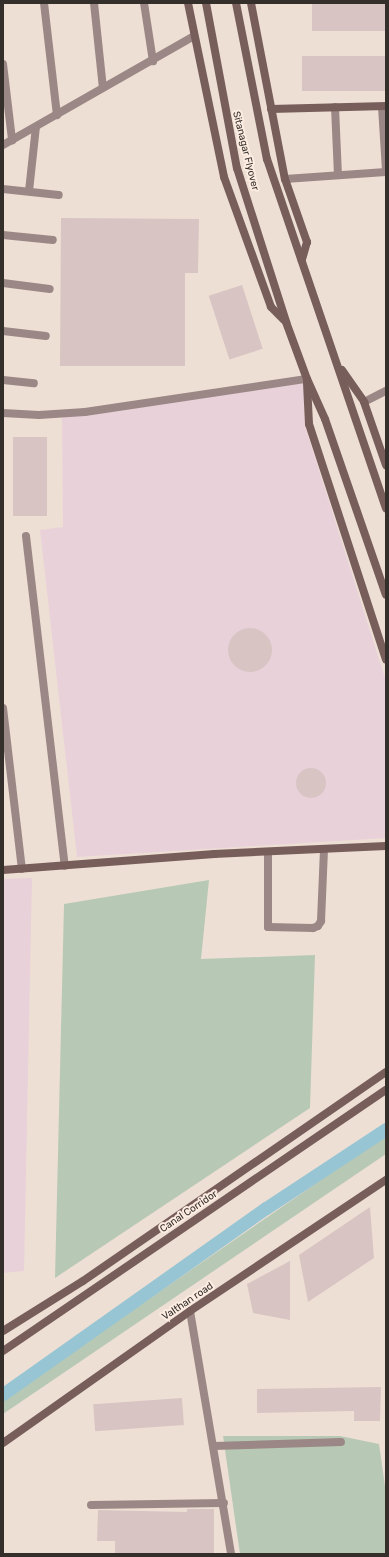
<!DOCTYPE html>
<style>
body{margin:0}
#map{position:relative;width:389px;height:1557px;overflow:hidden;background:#eedfd4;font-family:Rubik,sans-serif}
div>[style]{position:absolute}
.industrial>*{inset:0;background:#e9d1da}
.green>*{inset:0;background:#b7c9b4}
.canal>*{height:13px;margin:-6.5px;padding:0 6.5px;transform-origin:6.5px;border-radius:6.5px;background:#98c5d4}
.building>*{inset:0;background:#d8c4c3;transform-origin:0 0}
.round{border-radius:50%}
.street>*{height:8px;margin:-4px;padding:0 4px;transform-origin:4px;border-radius:4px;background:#9b8886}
.secondary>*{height:8px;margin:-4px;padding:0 4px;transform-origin:4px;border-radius:4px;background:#785e5b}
span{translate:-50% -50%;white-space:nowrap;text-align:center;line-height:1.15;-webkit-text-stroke:4px #fcece1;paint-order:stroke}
.street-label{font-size:10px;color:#352f2b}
.frame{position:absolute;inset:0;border:4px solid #352f2b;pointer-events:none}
</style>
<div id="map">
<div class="industrial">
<div style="clip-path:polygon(304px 383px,305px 426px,386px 681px,386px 838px,77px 857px,40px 530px,63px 527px,62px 417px)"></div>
<div style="clip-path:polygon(32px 878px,24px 1271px,3px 1273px,3px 879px)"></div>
</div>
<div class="green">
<div style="clip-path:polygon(209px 880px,201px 959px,315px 955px,310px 1108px,55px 1278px,64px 904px)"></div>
<div style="clip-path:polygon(386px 1135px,386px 1154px,3px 1414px,3px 1400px)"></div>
<div style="clip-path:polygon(223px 1436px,340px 1436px,379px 1444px,386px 1493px,386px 1554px,240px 1554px)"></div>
</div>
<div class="canal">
<div style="left:3px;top:1394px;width:322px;rotate:-35.3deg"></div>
<div style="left:266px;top:1208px;width:144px;rotate:-33.4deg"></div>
</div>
<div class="building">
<div style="left:312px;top:3px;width:74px;height:28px"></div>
<div style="left:386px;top:56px;width:35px;height:84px;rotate:90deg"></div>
<div style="clip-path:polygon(61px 218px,199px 219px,198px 273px,185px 273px,185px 366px,60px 366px)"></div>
<div style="left:242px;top:285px;width:67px;height:35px;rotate:72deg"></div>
<div style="left:13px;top:437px;width:34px;height:79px"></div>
<div class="round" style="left:228px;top:628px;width:44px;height:44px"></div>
<div class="round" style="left:296px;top:768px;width:30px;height:30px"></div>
<div style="clip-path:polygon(370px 1207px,374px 1258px,308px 1302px,299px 1255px)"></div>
<div style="clip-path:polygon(290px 1261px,290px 1320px,253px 1313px,247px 1284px)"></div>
<div style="clip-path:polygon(381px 1387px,380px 1421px,354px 1421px,354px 1411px,257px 1413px,257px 1389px)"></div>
<div style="left:182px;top:1398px;width:27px;height:89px;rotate:86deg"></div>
<div style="clip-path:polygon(187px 1509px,214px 1509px,214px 1554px,115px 1554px,115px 1541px,97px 1541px,98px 1510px,187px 1512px)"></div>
</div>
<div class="street">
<div style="left:44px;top:3px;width:113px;rotate:83.4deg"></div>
<div style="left:94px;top:3px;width:85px;rotate:84deg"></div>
<div style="left:144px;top:3px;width:59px;rotate:81.2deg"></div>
<div style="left:3px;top:64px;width:77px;rotate:83.2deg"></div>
<div style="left:335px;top:107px;width:68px;rotate:87.5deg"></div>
<div style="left:382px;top:107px;width:63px;rotate:86.4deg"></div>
<div style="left:3px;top:145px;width:220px;rotate:-29.7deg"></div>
<div style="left:285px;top:179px;width:101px;rotate:-4deg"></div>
<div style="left:3px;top:189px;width:56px;rotate:6.1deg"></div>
<div style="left:29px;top:191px;width:64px;rotate:-83.8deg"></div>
<div style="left:3px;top:235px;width:50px;rotate:5.7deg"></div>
<div style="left:3px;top:283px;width:47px;rotate:7.3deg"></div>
<div style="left:3px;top:331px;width:43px;rotate:6.6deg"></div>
<div style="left:3px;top:380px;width:31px;rotate:6deg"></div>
<div style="left:364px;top:402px;width:25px;rotate:-27deg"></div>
<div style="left:3px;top:413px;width:36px;rotate:3deg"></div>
<div style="left:39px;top:415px;width:46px;rotate:-3.7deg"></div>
<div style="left:85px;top:412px;width:224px;rotate:-8.5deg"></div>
<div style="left:26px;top:536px;width:332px;rotate:83.3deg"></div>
<div style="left:3px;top:708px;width:162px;rotate:83.3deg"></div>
<div style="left:268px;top:852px;width:75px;rotate:90deg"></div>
<div style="left:268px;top:927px;width:45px;rotate:1.3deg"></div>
<div style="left:313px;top:928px;width:5px;rotate:-22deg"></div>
<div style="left:318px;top:926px;width:6px;rotate:-59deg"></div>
<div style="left:321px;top:921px;width:72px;rotate:-87.6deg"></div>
<div style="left:190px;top:1311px;width:246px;rotate:80.4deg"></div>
<div style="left:214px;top:1446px;width:127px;rotate:-1.8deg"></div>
<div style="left:91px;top:1505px;width:133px;rotate:-0.9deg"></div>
</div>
<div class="secondary">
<div style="left:188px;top:3px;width:178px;rotate:78.3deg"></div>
<div style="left:224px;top:177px;width:138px;rotate:70.1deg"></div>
<div style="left:271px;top:307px;width:18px;rotate:45deg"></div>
<div style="left:206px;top:3px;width:168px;rotate:79.4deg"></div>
<div style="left:237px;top:168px;width:162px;rotate:72.3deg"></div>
<div style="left:286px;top:322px;width:61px;rotate:69.8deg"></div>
<div style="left:307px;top:379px;width:44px;rotate:65.8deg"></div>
<div style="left:325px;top:419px;width:186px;rotate:70.9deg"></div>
<div style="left:236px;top:3px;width:159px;rotate:78.8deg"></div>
<div style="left:267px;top:159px;width:369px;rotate:71.2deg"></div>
<div style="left:251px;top:3px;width:179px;rotate:79.1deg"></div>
<div style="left:285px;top:179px;width:67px;rotate:70.8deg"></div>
<div style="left:307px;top:242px;width:19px;rotate:106deg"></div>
<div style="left:271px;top:109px;width:115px;rotate:-1.5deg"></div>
<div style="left:342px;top:370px;width:39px;rotate:55deg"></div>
<div style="left:364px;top:402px;width:67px;rotate:70.8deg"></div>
<div style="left:307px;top:383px;width:41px;rotate:87.2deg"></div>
<div style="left:309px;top:424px;width:248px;rotate:71.9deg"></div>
<div style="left:3px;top:870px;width:212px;rotate:-4.3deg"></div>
<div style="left:214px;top:854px;width:172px;rotate:-2.7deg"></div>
<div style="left:3px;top:1331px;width:94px;rotate:-32deg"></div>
<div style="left:83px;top:1281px;width:368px;rotate:-34.6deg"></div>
<div style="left:3px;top:1351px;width:463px;rotate:-34.3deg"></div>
<div style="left:3px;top:1443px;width:229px;rotate:-35.2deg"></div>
<div style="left:190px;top:1311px;width:236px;rotate:-33.8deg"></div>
</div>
<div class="street-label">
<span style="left:245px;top:151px;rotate:76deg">Sitanagar Flyover</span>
<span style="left:189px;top:1212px;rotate:-34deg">Canal Corridor</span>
<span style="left:188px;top:1302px;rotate:-34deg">Valthan road</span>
</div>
<div class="frame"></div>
</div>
